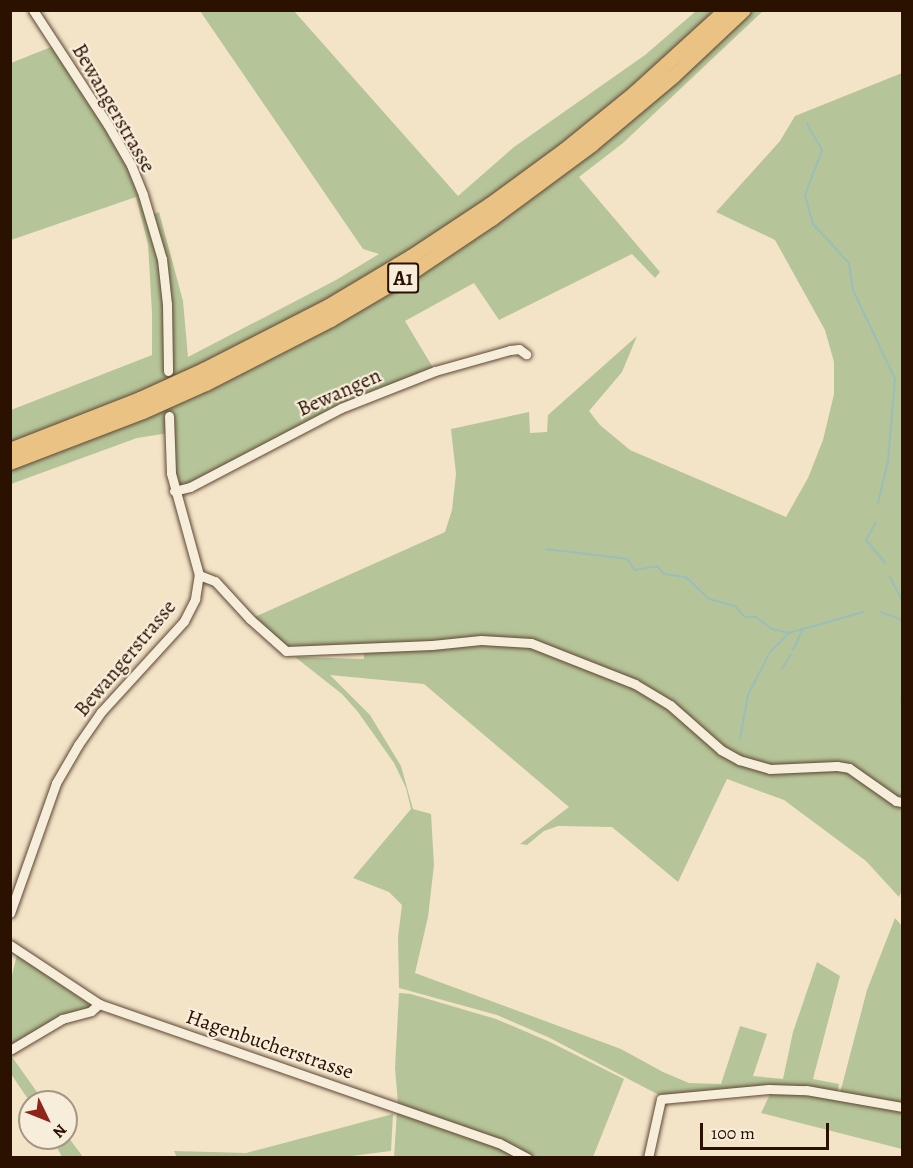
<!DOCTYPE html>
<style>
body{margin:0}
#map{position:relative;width:913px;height:1168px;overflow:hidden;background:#f3e4c8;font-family:Alegreya,serif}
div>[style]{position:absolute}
.green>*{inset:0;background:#b6c599}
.stream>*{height:2px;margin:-1px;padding:0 1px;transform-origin:1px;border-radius:1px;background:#9bbeb8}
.roads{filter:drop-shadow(0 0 2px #5d4632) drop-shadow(0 0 2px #5d4632)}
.minor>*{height:9px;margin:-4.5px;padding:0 4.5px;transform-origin:4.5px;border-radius:4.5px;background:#f7eddb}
.highway>*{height:14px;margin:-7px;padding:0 7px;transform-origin:7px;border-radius:7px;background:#eac284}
span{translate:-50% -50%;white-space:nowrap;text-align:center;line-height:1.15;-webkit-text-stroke:4.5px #f7eddb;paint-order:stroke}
.shield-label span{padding:2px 4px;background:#f7eddb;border:2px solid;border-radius:4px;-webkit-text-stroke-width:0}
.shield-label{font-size:20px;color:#2b1100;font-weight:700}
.street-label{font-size:21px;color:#2b1100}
.frame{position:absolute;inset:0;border:12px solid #2b1100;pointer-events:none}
.north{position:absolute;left:18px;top:1090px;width:60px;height:60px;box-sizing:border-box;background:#f7eddb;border:2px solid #a59583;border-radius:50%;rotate:133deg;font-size:16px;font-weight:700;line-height:24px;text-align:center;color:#2b1100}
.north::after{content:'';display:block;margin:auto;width:21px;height:27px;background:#8f2418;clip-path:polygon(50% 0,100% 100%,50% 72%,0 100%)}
.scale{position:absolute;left:700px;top:1123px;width:129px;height:27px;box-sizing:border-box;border:3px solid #2b1100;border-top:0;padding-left:8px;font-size:18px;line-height:21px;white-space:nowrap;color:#2b1100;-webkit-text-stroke:4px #f7eddb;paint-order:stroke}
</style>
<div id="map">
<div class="green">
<div style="clip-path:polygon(200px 11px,294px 11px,458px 196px,514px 147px,645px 55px,696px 11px,763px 11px,623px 143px,579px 177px,660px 272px,655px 278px,632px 254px,499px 320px,474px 283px,405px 321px,435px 371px,341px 408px,174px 491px,169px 433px,137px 438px,11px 484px,11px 410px,152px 355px,152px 313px,148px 244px,136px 197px,11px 240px,11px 63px,56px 45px,108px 125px,151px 215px,159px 212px,183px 301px,188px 357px,336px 280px,379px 254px,363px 249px)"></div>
<div style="clip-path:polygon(902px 73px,902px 890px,899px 897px,866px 861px,784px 800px,727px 779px,678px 882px,612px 827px,558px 826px,544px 831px,527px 845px,520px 844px,569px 807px,424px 684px,330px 675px,370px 715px,401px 766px,413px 809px,431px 814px,434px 865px,428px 917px,415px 973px,621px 1049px,663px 1072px,689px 1083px,721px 1084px,740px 1026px,767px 1034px,753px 1076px,783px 1079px,793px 1032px,817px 962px,840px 976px,813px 1079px,839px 1084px,837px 1093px,806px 1089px,661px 1096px,550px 1038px,497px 1015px,399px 988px,398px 937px,402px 905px,389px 892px,353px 878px,411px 809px,406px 788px,394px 763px,358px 712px,342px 694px,295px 657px,364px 659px,364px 653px,372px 652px,286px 651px,250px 619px,445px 532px,452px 510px,456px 474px,451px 429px,529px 412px,530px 433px,547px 432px,548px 415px,637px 336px,622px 372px,589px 411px,600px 425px,630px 450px,786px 517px,808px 478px,823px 440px,834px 394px,834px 362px,825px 330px,775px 240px,716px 212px,780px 141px,795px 116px)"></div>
<div style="clip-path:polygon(895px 918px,902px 926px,902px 1149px,761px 1113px,771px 1092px,804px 1092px,839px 1097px,867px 990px)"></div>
<div style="clip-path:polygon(17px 955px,88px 1003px,89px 1008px,11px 1048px,11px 979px)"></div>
<div style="clip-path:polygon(399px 993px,411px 994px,496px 1019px,550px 1042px,624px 1079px,593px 1157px,533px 1157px,499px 1140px,398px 1104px,395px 1068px)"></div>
<div style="clip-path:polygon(10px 1054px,44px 1102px,30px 1102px,11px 1074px)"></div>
<div style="clip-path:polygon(397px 1111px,496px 1147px,518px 1157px,394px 1158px)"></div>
<div style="clip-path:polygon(393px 1114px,391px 1151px,336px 1158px,177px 1158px,174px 1151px,246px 1153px)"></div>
<div style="clip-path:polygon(66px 1134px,83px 1157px,62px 1157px,52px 1138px,66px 1138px)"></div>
</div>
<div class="stream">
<div style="left:807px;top:124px;width:30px;rotate:60deg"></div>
<div style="left:822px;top:150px;width:48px;rotate:110.7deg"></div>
<div style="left:805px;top:195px;width:30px;rotate:75deg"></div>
<div style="left:813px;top:224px;width:53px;rotate:47.3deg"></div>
<div style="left:849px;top:263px;width:27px;rotate:82deg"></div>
<div style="left:853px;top:290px;width:98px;rotate:64.7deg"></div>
<div style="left:895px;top:379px;width:82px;rotate:94.9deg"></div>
<div style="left:888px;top:461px;width:43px;rotate:103.4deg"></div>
<div style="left:876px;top:522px;width:21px;rotate:119deg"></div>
<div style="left:866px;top:540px;width:30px;rotate:50deg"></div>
<div style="left:546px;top:549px;width:82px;rotate:7deg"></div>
<div style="left:627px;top:559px;width:14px;rotate:54deg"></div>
<div style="left:635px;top:570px;width:22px;rotate:-10deg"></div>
<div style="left:657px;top:566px;width:11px;rotate:49deg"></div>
<div style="left:664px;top:574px;width:22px;rotate:8deg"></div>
<div style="left:686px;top:577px;width:32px;rotate:44deg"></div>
<div style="left:709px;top:599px;width:27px;rotate:15deg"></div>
<div style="left:735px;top:606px;width:15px;rotate:48deg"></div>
<div style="left:745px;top:617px;width:11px"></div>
<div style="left:756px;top:617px;width:20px;rotate:37deg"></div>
<div style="left:772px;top:629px;width:17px;rotate:13deg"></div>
<div style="left:789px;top:633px;width:77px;rotate:-15.8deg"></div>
<div style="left:890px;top:577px;width:27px;rotate:63deg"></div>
<div style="left:881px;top:612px;width:22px;rotate:21deg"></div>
<div style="left:793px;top:650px;width:21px;rotate:-65deg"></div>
<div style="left:769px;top:653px;width:27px;rotate:-45deg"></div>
<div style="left:782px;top:669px;width:17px;rotate:-59deg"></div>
<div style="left:901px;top:701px;width:7px;rotate:-82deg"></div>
<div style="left:740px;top:739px;width:45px;rotate:-79.7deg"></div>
<div style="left:748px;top:695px;width:44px;rotate:-62.9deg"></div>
</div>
<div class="roads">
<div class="minor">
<div style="left:33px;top:10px;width:137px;rotate:56.9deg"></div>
<div style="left:108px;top:125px;width:46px;rotate:60.1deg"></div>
<div style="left:131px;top:165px;width:32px;rotate:68deg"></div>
<div style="left:143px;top:195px;width:67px;rotate:73.5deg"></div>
<div style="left:162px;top:259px;width:45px;rotate:83.7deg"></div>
<div style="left:167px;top:304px;width:67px;rotate:89.1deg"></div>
<div style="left:174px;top:491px;width:16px;rotate:-14deg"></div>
<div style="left:190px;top:487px;width:170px;rotate:-27.6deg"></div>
<div style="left:341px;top:408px;width:101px;rotate:-21.5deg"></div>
<div style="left:435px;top:371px;width:78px;rotate:-15.6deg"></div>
<div style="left:510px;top:350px;width:9px;rotate:-6deg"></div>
<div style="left:519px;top:349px;width:9px;rotate:36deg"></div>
<div style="left:199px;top:575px;width:17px;rotate:21deg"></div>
<div style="left:215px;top:581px;width:52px;rotate:47.4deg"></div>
<div style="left:250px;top:619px;width:48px;rotate:41.6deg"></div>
<div style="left:286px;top:651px;width:146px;rotate:-2.4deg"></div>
<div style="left:432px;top:645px;width:49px;rotate:-5.8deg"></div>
<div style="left:481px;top:640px;width:50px;rotate:3.4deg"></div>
<div style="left:531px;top:643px;width:112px;rotate:21.5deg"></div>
<div style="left:635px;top:684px;width:41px;rotate:31deg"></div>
<div style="left:670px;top:705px;width:68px;rotate:41.4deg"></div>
<div style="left:721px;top:750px;width:21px;rotate:29deg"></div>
<div style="left:739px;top:760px;width:32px;rotate:16deg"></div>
<div style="left:770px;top:769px;width:67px;rotate:-2.6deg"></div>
<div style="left:837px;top:766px;width:12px;rotate:9deg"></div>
<div style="left:849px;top:768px;width:57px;rotate:35.1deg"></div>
<div style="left:896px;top:801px;width:6px;rotate:9deg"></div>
<div style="left:10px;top:913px;width:138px;rotate:-70.5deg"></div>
<div style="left:56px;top:783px;width:44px;rotate:-59.9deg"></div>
<div style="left:78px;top:745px;width:40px;rotate:-55.1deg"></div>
<div style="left:101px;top:712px;width:123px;rotate:-47.6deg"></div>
<div style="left:184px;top:621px;width:25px;rotate:-63deg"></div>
<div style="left:195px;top:599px;width:24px;rotate:-81deg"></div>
<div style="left:199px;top:575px;width:106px;rotate:-105.4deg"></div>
<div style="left:171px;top:473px;width:57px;rotate:-92deg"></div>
<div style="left:10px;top:945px;width:107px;rotate:33.5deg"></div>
<div style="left:99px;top:1004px;width:423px;rotate:19.2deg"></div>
<div style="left:499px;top:1143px;width:32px;rotate:28deg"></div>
<div style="left:10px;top:1050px;width:61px;rotate:-30.8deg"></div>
<div style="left:62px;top:1019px;width:30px;rotate:-15deg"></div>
<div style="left:91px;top:1011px;width:11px;rotate:-41deg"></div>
<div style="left:648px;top:1158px;width:60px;rotate:-77.6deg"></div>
<div style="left:661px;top:1099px;width:108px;rotate:-5.3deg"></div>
<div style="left:769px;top:1089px;width:37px;rotate:2deg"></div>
<div style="left:806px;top:1090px;width:97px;rotate:10deg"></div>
</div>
<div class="highway">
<div style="left:10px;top:450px;width:140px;rotate:-21.4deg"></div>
<div style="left:140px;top:399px;width:70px;rotate:-24.4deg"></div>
<div style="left:204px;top:370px;width:140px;rotate:-27.1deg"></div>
<div style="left:329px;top:306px;width:96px;rotate:-30.9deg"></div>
<div style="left:411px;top:257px;width:95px;rotate:-33.4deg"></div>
<div style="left:490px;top:205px;width:93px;rotate:-36.3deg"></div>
<div style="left:565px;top:150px;width:92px;rotate:-39.2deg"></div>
<div style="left:636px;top:92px;width:122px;rotate:-42.3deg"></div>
<div style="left:10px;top:463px;width:142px;rotate:-21deg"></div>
<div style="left:143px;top:412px;width:69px;rotate:-24deg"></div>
<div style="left:206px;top:384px;width:140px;rotate:-27.1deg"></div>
<div style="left:331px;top:320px;width:99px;rotate:-30.5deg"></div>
<div style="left:416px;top:270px;width:92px;rotate:-33.9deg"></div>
<div style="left:492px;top:219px;width:124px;rotate:-36.5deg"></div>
<div style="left:592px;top:145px;width:107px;rotate:-40.1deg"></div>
<div style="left:674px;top:76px;width:96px;rotate:-43.3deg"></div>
</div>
</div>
<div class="shield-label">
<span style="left:403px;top:278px">A1</span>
</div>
<div class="street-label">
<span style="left:114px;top:108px;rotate:60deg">Bewangerstrasse</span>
<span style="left:339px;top:392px;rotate:-24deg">Bewangen</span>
<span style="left:125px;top:658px;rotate:-50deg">Bewangerstrasse</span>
<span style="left:270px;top:1044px;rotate:19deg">Hagenbucherstrasse</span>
</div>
<div class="frame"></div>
<div class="north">N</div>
<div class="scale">100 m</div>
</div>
